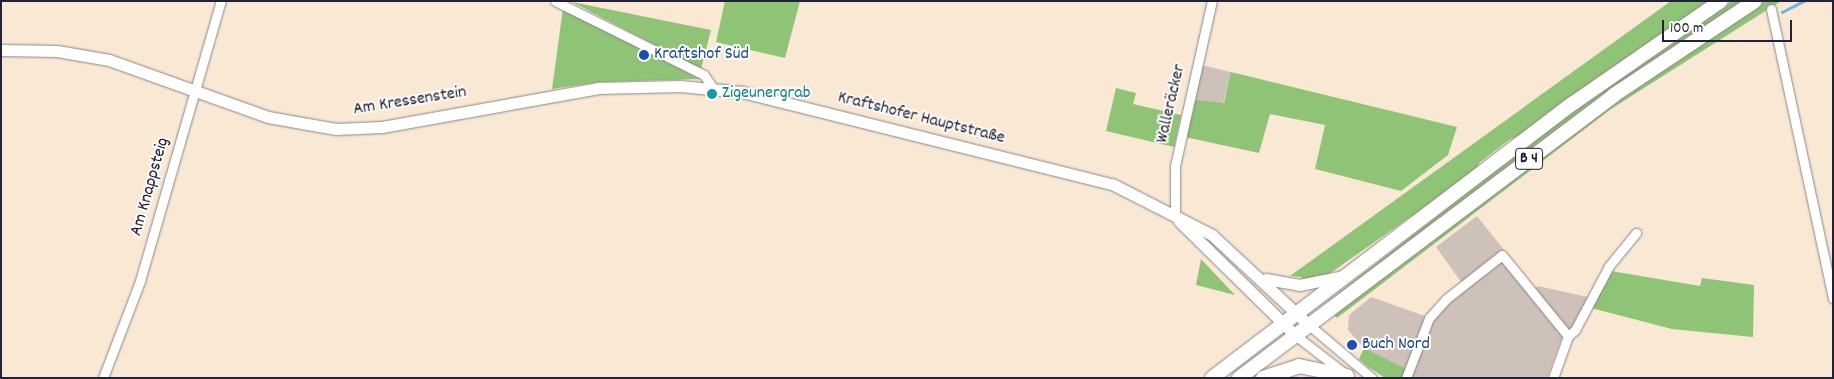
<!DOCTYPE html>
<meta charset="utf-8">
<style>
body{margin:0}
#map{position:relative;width:1834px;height:379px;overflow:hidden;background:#f8e8d4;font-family:Dekko,sans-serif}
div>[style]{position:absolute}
.industrial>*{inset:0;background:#cec1ba;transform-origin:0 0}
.green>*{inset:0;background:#8fc476}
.stream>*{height:2.5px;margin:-1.25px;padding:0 1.25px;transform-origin:1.25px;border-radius:1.25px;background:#6fb3e5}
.roads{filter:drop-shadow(0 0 1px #8d8588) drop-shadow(0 0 1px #8d8588)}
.minor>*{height:9px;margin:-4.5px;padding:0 4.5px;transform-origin:4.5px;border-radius:4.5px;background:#fff}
.tertiary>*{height:11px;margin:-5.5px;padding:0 5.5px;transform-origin:5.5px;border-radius:5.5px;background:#fff}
.primary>*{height:14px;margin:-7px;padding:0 7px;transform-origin:7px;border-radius:7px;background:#fff}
.dots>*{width:14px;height:14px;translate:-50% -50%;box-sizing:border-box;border:2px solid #fdfcf7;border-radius:50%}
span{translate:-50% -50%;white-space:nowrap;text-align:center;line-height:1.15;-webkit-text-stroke:4px #fdfcf7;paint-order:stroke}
.shield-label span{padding:1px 4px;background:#fdfcf7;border:1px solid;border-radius:4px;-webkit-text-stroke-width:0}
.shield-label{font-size:16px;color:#22223b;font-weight:700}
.transit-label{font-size:18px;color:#164399}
.left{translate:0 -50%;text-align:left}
.culture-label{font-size:18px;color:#0d838f}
.street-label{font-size:18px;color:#22223b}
.frame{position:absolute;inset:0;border:2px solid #22223b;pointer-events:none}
.scale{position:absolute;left:1662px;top:20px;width:130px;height:22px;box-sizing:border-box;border:2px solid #22223b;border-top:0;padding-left:6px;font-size:15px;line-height:18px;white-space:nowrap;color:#22223b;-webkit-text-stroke:4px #fdfcf7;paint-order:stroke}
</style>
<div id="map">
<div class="industrial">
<div style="left:1202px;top:65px;width:30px;height:36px;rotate:14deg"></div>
<div style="clip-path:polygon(1477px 216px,1535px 289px,1538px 286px,1588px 297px,1573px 327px,1562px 337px,1547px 378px,1415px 378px,1364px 348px,1348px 330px,1349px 315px,1371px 297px,1425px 316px,1462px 283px,1436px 247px)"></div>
</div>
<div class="green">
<div style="clip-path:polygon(725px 1px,800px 1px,785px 58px,716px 42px)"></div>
<div style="clip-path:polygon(1671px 1px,1713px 1px,1529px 131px,1509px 140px,1479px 163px,1477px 170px,1329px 274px,1302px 282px,1302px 277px,1290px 276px)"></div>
<div style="clip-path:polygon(1732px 1px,1747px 1px,1323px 305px,1565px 116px)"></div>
<div style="clip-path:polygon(1765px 1px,1781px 1px,1611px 109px,1337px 318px,1334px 315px,1607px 107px)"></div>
<div style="clip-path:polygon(572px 2px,711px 30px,701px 69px)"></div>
<div style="clip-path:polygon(563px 8px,700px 79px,600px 82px,552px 89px)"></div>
<div style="clip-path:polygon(1231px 72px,1457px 127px,1448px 155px,1401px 191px,1315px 169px,1325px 125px,1270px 114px,1259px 153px,1185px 137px,1195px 100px,1224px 103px)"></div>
<div style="clip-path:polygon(1116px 88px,1136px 93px,1133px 104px,1181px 115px,1174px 147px,1106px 131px)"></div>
<div style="clip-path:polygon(1201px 259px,1235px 295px,1196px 285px)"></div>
<div style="clip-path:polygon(1611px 271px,1700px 286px,1702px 278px,1754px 285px,1753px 337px,1672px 329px,1591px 308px)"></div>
<div style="clip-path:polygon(1364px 348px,1406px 369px,1402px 378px,1385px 378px,1367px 366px,1359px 359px)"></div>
</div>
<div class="stream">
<div style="left:1782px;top:12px;width:25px;rotate:-27deg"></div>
</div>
<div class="roads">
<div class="minor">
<div style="left:555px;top:1px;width:166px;rotate:26.4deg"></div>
<div style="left:704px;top:75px;width:16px;rotate:55deg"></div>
<div style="left:1771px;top:9px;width:296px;rotate:77.9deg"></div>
<div style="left:1175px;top:216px;width:50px;rotate:-90deg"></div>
<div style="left:1175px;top:166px;width:169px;rotate:-77.4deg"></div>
<div style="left:1309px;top:325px;width:82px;rotate:40.1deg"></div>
<div style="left:1295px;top:335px;width:62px;rotate:37.8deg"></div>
<div style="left:103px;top:378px;width:104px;rotate:-69.1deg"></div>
<div style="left:140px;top:281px;width:291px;rotate:-73.9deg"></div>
<div style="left:1406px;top:378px;width:64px;rotate:-69deg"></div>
<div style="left:1429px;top:318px;width:25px;rotate:-48deg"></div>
<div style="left:1446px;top:299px;width:71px;rotate:-38.2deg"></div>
<div style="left:1502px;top:255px;width:104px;rotate:50.8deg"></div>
<div style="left:1553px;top:378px;width:45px;rotate:-70.3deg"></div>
<div style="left:1568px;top:336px;width:9px;rotate:-41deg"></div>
<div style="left:1575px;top:330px;width:72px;rotate:-62deg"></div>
<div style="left:1609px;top:266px;width:43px;rotate:-50.7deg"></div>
</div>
<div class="tertiary">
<div style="left:1px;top:50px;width:56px;rotate:1deg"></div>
<div style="left:57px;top:51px;width:53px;rotate:9.8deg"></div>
<div style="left:109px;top:60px;width:169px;rotate:19.7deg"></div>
<div style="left:268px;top:117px;width:69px;rotate:10deg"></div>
<div style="left:336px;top:129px;width:46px;rotate:-2.5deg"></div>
<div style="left:382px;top:127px;width:219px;rotate:-10.2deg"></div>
<div style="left:598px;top:88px;width:82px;rotate:-1.4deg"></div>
<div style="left:680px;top:86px;width:62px;rotate:5.5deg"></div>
<div style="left:742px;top:92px;width:383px;rotate:14deg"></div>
<div style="left:1114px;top:185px;width:110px;rotate:27deg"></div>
<div style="left:1212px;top:235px;width:132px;rotate:42.9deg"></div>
<div style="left:1179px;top:221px;width:163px;rotate:44.5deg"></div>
<div style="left:1266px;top:279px;width:34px;rotate:10deg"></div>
<div style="left:1299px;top:285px;width:46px;rotate:-11.3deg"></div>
</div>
<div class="primary">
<div style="left:1212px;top:378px;width:452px;rotate:-37.3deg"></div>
<div style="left:1572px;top:104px;width:181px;rotate:-34.7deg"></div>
<div style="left:1239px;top:378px;width:470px;rotate:-37deg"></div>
<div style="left:1614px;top:95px;width:169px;rotate:-33.7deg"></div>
<div style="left:1263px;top:378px;width:38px;rotate:-18deg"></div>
<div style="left:1299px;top:366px;width:49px;rotate:11.8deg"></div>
</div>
</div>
<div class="dots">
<div style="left:644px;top:55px;background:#1a4fb4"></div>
<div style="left:712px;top:94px;background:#0f9aa8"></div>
<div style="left:1352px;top:345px;background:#1a4fb4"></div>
</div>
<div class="shield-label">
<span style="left:1529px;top:159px">B 4</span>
</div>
<div class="transit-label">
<span class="left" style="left:654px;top:55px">Kraftshof Süd</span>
<span class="left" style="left:1362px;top:345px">Buch Nord</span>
</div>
<div class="culture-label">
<span class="left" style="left:722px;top:94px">Zigeunergrab</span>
</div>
<div class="street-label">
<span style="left:410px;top:102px;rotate:-9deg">Am Kressenstein</span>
<span style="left:1172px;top:104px;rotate:-77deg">Walleräcker</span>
<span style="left:921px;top:119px;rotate:14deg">Kraftshofer Hauptstraße</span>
<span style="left:151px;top:187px;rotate:-74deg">Am Knappsteig</span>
</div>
<div class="frame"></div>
<div class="scale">100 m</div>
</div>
